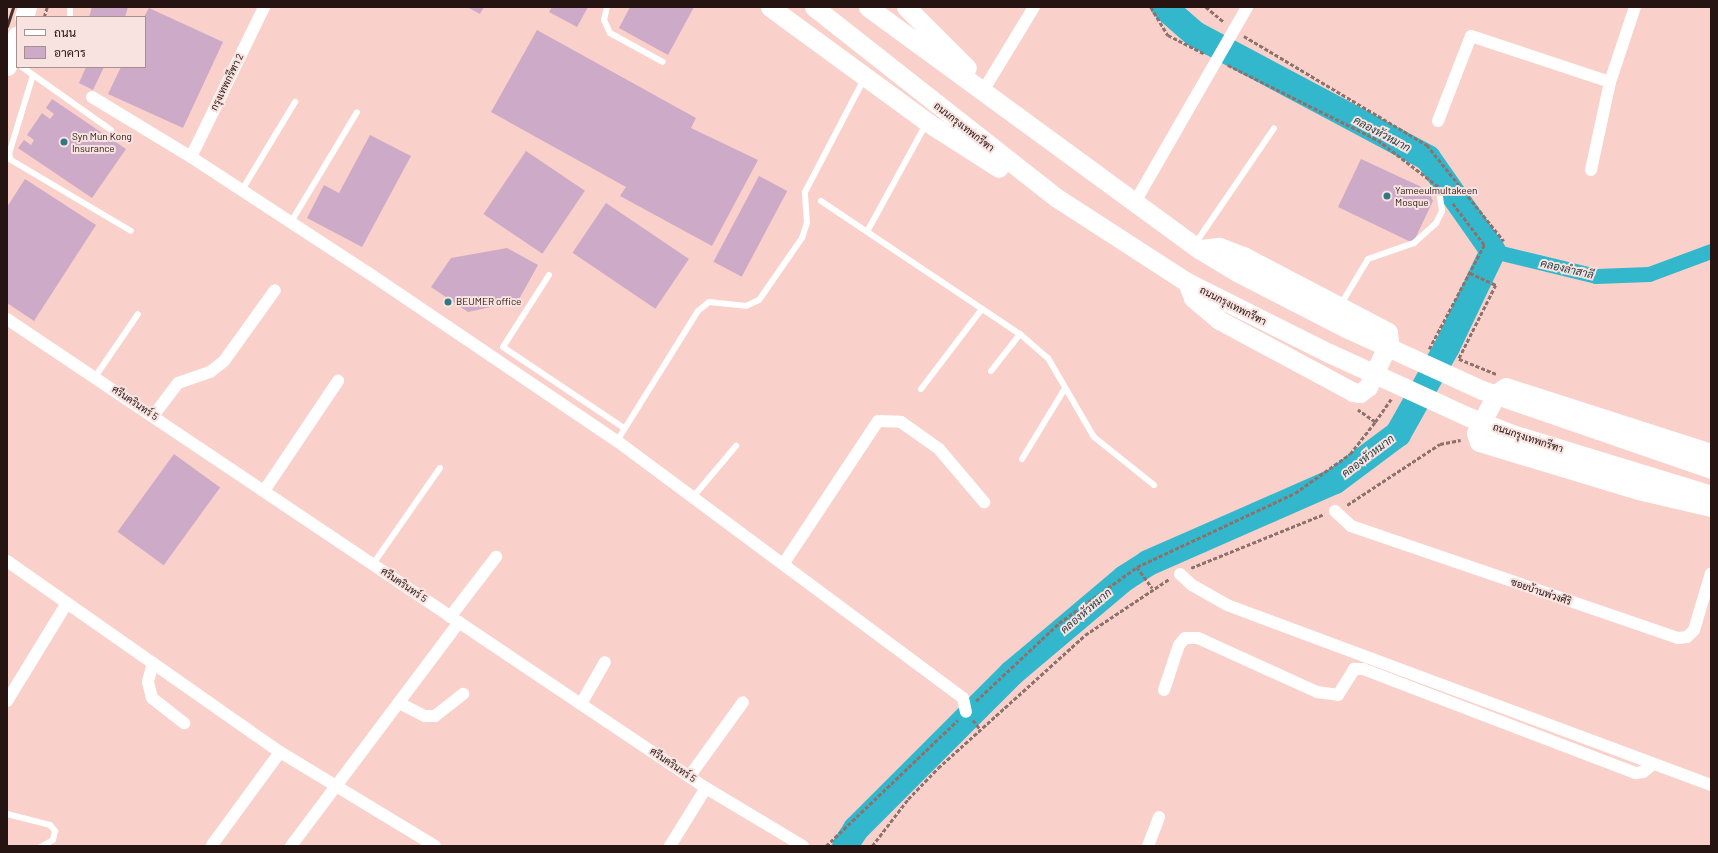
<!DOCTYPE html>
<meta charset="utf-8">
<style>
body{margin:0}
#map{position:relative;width:1718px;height:853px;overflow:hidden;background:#f9d1ca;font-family:Barlow,Sarabun,sans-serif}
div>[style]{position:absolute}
.canal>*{height:15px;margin:-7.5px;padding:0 7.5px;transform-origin:7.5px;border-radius:7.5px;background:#33b7cc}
.river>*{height:26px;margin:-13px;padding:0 13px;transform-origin:13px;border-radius:13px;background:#33b7cc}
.building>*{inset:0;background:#cdaac8;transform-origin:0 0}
.path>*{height:2.5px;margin-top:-1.25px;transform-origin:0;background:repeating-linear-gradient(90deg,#8d716c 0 4px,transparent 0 6px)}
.lane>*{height:6px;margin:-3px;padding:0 3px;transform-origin:3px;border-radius:3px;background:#fff}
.street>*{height:12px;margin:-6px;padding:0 6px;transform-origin:6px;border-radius:6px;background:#fff}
.primary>*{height:19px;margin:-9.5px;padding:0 9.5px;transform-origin:9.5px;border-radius:9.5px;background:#fff}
.rail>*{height:3px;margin:-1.5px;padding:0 1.5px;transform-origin:1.5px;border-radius:1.5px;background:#46312e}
.dots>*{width:11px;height:11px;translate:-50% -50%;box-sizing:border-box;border:2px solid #f8e3e0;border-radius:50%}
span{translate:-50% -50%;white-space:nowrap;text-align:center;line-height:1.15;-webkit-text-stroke:4px #f8e3e0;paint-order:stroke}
.street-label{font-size:10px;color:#251411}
.poi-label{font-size:10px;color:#251411}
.left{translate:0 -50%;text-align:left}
.water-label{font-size:11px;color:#274247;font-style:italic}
.frame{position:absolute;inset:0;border:8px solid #251411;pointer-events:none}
.legend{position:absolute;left:16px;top:16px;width:130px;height:52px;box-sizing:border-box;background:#f8e3e0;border:1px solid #a4908d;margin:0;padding:5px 7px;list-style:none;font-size:12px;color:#251411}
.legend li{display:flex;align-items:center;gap:8px;height:20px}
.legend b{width:20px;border:1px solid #a4908d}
</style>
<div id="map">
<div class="canal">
<div style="left:1493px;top:251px;width:106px;rotate:13.6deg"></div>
<div style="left:1596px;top:276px;width:53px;rotate:-2.2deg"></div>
<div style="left:1649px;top:274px;width:66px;rotate:-20.4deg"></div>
</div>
<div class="river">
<div style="left:845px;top:846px;width:20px;rotate:-57deg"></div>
<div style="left:856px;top:829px;width:221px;rotate:-45deg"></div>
<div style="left:1012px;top:673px;width:148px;rotate:-40.1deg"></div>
<div style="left:1125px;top:578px;width:27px;rotate:-33deg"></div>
<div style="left:1148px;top:563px;width:204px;rotate:-23.7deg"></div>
<div style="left:1335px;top:481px;width:79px;rotate:-36.7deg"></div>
<div style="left:1398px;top:434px;width:100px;rotate:-60.6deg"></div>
<div style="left:1447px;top:347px;width:106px;rotate:-64.4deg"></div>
<div style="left:1493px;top:251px;width:113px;rotate:-125deg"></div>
<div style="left:1428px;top:158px;width:264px;rotate:-152deg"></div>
<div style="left:1195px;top:34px;width:41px;rotate:-138.9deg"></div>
</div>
<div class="building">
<div style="clip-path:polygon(92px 7px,128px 7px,125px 17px,89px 17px)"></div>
<div style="clip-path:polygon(467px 7px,484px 7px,480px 14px)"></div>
<div style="clip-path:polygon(552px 7px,588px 7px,577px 27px,549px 12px)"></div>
<div style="clip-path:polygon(630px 7px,694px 7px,668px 55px,619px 28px)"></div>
<div style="clip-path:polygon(149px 8px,223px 42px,183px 128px,108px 94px,121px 67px,145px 67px,144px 17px)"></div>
<div style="clip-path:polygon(537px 30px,696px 118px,691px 128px,758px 160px,712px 246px,620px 196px,626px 187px,491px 112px)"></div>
<div style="clip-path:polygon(86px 67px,104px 67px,93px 90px,79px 83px)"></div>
<div style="clip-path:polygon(52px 99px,126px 149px,92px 198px,18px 148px,24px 140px,31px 145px,34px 140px,27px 135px,42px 113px,50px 119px,54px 114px,46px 108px)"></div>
<div style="clip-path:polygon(370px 135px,411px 156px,362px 247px,307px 218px,324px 185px,339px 193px)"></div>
<div style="left:526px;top:151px;width:71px;height:76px;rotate:34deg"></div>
<div style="clip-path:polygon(1361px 159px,1428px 190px,1433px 201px,1413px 243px,1338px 207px)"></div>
<div style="left:759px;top:176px;width:32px;height:97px;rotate:28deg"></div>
<div style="clip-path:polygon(25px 179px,96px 225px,34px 321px,7px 303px,7px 207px)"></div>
<div style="left:606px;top:203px;width:100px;height:60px;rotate:34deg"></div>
<div style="clip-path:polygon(507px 248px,538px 265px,518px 301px,468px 312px,431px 287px,451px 258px)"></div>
<div style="left:174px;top:454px;width:57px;height:96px;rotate:36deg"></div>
</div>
<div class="path">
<div style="left:1151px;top:7px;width:33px;rotate:59deg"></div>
<div style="left:1168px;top:35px;width:42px;rotate:27.2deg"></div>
<div style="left:1206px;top:7px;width:23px;rotate:40deg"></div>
<div style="left:44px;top:17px;width:10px;rotate:-73deg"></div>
<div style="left:1244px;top:36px;width:213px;rotate:30.8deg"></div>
<div style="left:1427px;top:145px;width:123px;rotate:51.3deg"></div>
<div style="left:1228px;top:65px;width:168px;rotate:26.6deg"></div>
<div style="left:1378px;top:140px;width:77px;rotate:37.6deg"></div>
<div style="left:1470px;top:273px;width:29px;rotate:25deg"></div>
<div style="left:1496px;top:285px;width:83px;rotate:116.6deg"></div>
<div style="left:1459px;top:359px;width:40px;rotate:22deg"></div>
<div style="left:1429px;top:349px;width:118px;rotate:-62.1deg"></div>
<div style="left:1484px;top:245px;width:53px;rotate:-127.3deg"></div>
<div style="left:1375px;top:422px;width:29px;rotate:-55deg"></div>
<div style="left:1347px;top:505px;width:111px;rotate:-33.3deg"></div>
<div style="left:1440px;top:444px;width:21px;rotate:-11deg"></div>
<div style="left:1137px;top:567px;width:26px;rotate:54deg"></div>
<div style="left:1191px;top:568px;width:144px;rotate:-22.1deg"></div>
<div style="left:976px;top:701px;width:114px;rotate:-43.2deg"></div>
<div style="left:1059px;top:623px;width:96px;rotate:-35.7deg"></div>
<div style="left:1137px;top:567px;width:174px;rotate:-25.1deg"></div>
<div style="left:1295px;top:493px;width:67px;rotate:-35.3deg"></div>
<div style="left:1350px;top:454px;width:41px;rotate:-52deg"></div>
<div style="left:1375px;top:422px;width:21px;rotate:-145deg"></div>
<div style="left:973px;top:720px;width:11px;rotate:52deg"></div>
<div style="left:826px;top:846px;width:182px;rotate:-43.7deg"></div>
<div style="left:872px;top:846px;width:59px;rotate:-52.5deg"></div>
<div style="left:908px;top:799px;width:43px;rotate:-45.9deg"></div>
<div style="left:938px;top:768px;width:198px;rotate:-42.1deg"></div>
<div style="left:1085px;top:635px;width:101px;rotate:-33.7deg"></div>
</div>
<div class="lane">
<div style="left:607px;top:7px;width:13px;rotate:103deg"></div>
<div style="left:604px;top:20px;width:14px;rotate:65deg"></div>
<div style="left:610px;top:33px;width:60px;rotate:28.7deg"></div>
<div style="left:70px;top:17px;width:10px;rotate:-90deg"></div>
<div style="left:22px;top:67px;width:109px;rotate:35.3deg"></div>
<div style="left:33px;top:75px;width:83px;rotate:106.9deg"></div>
<div style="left:9px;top:154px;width:6px;rotate:72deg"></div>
<div style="left:11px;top:160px;width:139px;rotate:30.6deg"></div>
<div style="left:242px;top:190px;width:103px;rotate:-58.9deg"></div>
<div style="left:821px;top:201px;width:239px;rotate:33.8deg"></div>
<div style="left:1020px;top:334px;width:37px;rotate:41deg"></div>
<div style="left:1048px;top:358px;width:91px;rotate:59.8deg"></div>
<div style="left:1094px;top:437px;width:77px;rotate:38.7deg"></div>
<div style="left:291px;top:222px;width:128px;rotate:-59deg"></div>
<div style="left:868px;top:230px;width:121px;rotate:-61.3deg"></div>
<div style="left:1195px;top:244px;width:140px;rotate:-55.7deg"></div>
<div style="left:549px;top:275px;width:85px;rotate:122.6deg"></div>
<div style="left:503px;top:347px;width:146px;rotate:33.8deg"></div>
<div style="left:1341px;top:304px;width:52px;rotate:-59deg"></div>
<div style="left:1368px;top:259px;width:49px;rotate:-19.2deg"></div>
<div style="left:1414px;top:243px;width:30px;rotate:-42deg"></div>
<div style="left:1436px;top:223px;width:13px;rotate:-63deg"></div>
<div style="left:1442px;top:211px;width:15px;rotate:-98deg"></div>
<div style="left:991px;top:371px;width:47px;rotate:-51.9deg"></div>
<div style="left:95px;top:377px;width:76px;rotate:-55.7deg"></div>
<div style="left:921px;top:389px;width:101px;rotate:-52.7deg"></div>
<div style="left:617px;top:441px;width:153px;rotate:-58.1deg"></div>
<div style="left:698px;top:311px;width:14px;rotate:-39deg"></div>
<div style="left:709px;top:302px;width:37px;rotate:6deg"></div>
<div style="left:746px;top:306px;width:14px;rotate:-25deg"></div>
<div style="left:759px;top:300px;width:75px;rotate:-55.3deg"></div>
<div style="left:802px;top:238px;width:16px;rotate:-72deg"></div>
<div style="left:807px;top:223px;width:31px;rotate:-94deg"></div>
<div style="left:805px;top:192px;width:127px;rotate:-62.4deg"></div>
<div style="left:1022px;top:459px;width:81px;rotate:-58.7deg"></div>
<div style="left:693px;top:497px;width:67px;rotate:-49.9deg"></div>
<div style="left:373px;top:564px;width:117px;rotate:-55.1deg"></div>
<div style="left:7px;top:814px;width:44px;rotate:14.3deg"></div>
<div style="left:50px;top:825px;width:8px;rotate:50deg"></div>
<div style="left:55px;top:831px;width:9px;rotate:103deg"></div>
<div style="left:53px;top:840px;width:13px;rotate:151deg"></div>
</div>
<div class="street">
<div style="left:986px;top:86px;width:92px;rotate:-58.7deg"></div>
<div style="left:92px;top:97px;width:116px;rotate:31.2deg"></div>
<div style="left:191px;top:157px;width:210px;rotate:33.2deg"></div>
<div style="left:367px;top:272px;width:302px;rotate:34.1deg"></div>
<div style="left:617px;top:441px;width:431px;rotate:36.6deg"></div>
<div style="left:963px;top:698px;width:14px;rotate:78deg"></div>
<div style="left:1438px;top:121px;width:91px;rotate:-68.8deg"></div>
<div style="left:1471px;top:36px;width:146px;rotate:18.3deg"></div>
<div style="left:191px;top:157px;width:167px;rotate:-64deg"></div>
<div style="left:1591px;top:170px;width:90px;rotate:-77.8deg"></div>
<div style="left:1610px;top:82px;width:79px;rotate:-71.6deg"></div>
<div style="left:1135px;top:202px;width:225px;rotate:-60.1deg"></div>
<div style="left:7px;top:319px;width:842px;rotate:33.86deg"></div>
<div style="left:706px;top:788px;width:113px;rotate:30.9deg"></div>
<div style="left:153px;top:416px;width:41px;rotate:-52.9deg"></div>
<div style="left:178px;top:383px;width:34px;rotate:-19deg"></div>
<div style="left:210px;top:372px;width:18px;rotate:-38deg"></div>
<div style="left:224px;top:361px;width:87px;rotate:-54.3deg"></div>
<div style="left:264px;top:491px;width:133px;rotate:-56.1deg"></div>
<div style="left:1335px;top:511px;width:22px;rotate:43deg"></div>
<div style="left:1351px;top:526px;width:346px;rotate:18.9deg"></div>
<div style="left:1678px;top:638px;width:9px;rotate:-6deg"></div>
<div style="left:1687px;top:637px;width:10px;rotate:-45deg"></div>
<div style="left:1694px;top:630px;width:59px;rotate:-73.4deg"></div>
<div style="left:7px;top:561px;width:333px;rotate:35deg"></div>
<div style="left:280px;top:752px;width:181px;rotate:31.2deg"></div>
<div style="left:784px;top:563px;width:170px;rotate:-56.5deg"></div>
<div style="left:878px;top:421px;width:23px;rotate:2deg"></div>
<div style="left:901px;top:422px;width:47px;rotate:35.4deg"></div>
<div style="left:939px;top:449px;width:70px;rotate:49.7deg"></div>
<div style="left:1180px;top:574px;width:16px;rotate:43deg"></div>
<div style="left:1192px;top:585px;width:40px;rotate:29.7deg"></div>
<div style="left:1227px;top:605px;width:516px;rotate:20.4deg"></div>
<div style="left:450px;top:617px;width:76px;rotate:-52.5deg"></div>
<div style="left:153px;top:663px;width:20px;rotate:105deg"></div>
<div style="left:148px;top:682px;width:16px;rotate:76deg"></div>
<div style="left:152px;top:698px;width:41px;rotate:38deg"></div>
<div style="left:1164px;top:690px;width:47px;rotate:-71.6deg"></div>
<div style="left:1179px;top:645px;width:9px;rotate:-49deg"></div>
<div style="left:1185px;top:638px;width:13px"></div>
<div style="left:1198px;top:638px;width:131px;rotate:24.4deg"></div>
<div style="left:1317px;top:692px;width:21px;rotate:8deg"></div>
<div style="left:1338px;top:695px;width:31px;rotate:-58deg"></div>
<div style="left:1354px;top:669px;width:9px"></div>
<div style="left:1363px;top:669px;width:292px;rotate:20.9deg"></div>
<div style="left:1636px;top:773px;width:7px;rotate:-8deg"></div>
<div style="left:1643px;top:772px;width:13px;rotate:-39deg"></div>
<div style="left:7px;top:701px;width:115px;rotate:-58.5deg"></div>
<div style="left:399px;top:703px;width:29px;rotate:27deg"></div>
<div style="left:425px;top:716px;width:10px"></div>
<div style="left:435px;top:716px;width:36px;rotate:-38deg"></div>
<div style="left:581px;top:704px;width:48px;rotate:-60.3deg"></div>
<div style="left:689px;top:777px;width:92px;rotate:-54.2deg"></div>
<div style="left:212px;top:845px;width:115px;rotate:-53.8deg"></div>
<div style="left:291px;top:846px;width:280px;rotate:-53.1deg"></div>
<div style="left:670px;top:846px;width:68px;rotate:-58.2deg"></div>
<div style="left:1148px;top:846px;width:31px;rotate:-69deg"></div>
</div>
<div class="primary">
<div style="left:770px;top:7px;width:195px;rotate:36.2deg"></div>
<div style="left:927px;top:122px;width:85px;rotate:32.6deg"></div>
<div style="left:814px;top:7px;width:309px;rotate:38.2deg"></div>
<div style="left:1057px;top:198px;width:155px;rotate:32.9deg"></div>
<div style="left:1187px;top:282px;width:159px;rotate:26.6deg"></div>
<div style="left:1329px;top:353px;width:154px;rotate:24.6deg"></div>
<div style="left:1469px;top:417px;width:46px;rotate:21.6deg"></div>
<div style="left:1512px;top:434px;width:208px;rotate:17deg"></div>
<div style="left:868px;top:7px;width:410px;rotate:36.2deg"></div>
<div style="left:1199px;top:249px;width:44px;rotate:31.2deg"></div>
<div style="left:1237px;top:272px;width:123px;rotate:27.2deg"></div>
<div style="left:1346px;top:328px;width:149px;rotate:24.5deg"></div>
<div style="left:1482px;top:390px;width:242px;rotate:19deg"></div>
<div style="left:906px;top:7px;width:86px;rotate:45deg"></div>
<div style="left:24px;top:17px;width:10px;rotate:-73deg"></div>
<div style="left:7px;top:66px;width:32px;rotate:-72deg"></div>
<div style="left:1187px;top:282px;width:17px;rotate:69deg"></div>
<div style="left:1193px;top:298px;width:34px;rotate:40deg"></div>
<div style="left:1219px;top:320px;width:152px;rotate:28.2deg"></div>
<div style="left:1353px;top:392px;width:7px;rotate:8deg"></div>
<div style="left:1360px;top:393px;width:10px;rotate:-37deg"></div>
<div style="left:1368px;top:387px;width:50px;rotate:-65deg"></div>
<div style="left:1389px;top:342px;width:10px;rotate:-96deg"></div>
<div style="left:1388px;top:332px;width:164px;rotate:-152.3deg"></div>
<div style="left:1243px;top:256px;width:26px;rotate:-159deg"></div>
<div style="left:1219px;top:247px;width:19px;rotate:174deg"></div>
<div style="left:1711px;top:453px;width:215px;rotate:-162.2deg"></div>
<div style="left:1506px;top:387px;width:11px;rotate:146deg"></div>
<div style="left:1497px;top:393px;width:45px;rotate:117.7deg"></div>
<div style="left:1476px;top:433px;width:9px;rotate:72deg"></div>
<div style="left:1479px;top:442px;width:166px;rotate:16.8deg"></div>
<div style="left:1638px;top:490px;width:75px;rotate:13.1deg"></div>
</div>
<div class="rail">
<div style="left:7px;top:26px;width:20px;rotate:-72deg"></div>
</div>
<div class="dots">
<div style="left:64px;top:142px;background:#327884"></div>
<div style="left:1387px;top:196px;background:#327884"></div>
<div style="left:448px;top:302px;background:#327884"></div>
</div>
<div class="street-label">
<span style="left:227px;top:82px;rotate:-64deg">กรุงเทพกรีฑา 2</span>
<span style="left:964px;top:127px;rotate:38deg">ถนนกรุงเทพกรีฑา</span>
<span style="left:1233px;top:306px;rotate:27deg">ถนนกรุงเทพกรีฑา</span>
<span style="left:135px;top:403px;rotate:34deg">ศรีนครินทร์ 5</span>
<span style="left:1528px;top:438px;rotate:18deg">ถนนกรุงเทพกรีฑา</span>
<span style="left:404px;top:585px;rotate:34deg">ศรีนครินทร์ 5</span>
<span style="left:1541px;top:592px;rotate:19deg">ซอยบ้านพ่วงศิริ</span>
<span style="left:673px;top:765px;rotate:34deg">ศรีนครินทร์ 5</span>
</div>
<div class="poi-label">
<span class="left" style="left:72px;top:142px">Syn Mun Kong<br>Insurance</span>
<span class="left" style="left:1395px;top:196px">Yameeulmultakeen<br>Mosque</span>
<span class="left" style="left:456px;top:302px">BEUMER office</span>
</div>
<div class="water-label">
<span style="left:1382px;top:134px;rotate:28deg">คลองหัวหมาก</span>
<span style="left:1567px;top:269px;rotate:13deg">คลองลำสาลี</span>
<span style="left:1368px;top:456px;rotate:-37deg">คลองหัวหมาก</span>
<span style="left:1086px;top:611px;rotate:-40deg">คลองหัวหมาก</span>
</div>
<div class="frame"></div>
<ul class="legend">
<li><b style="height:5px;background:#fff"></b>ถนน</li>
<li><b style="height:11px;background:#cdaac8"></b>อาคาร</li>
</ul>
</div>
